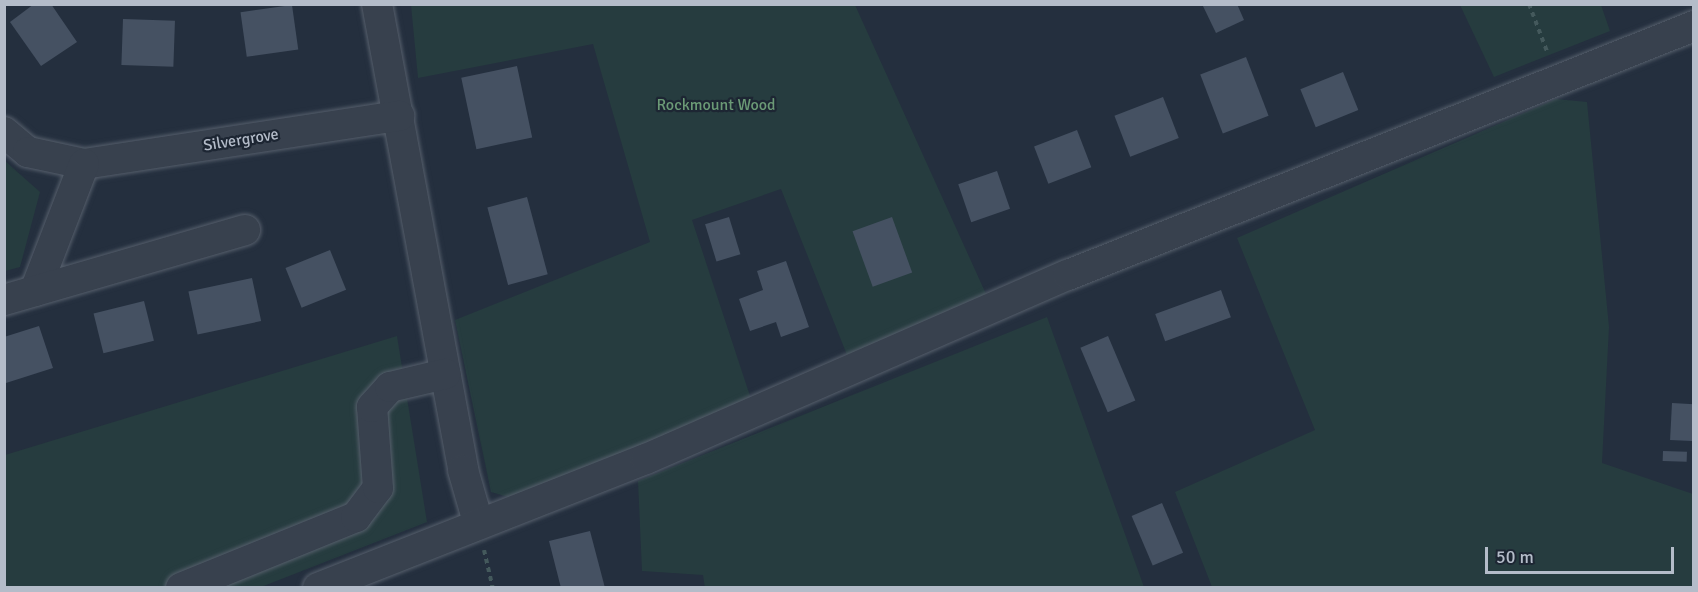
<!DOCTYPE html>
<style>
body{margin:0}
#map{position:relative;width:1698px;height:592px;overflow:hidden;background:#242f3e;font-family:Signika,sans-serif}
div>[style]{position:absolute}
.green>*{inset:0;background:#263c3f}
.building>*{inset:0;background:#455162;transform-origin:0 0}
.path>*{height:4px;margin-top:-2px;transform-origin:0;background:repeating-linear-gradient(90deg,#44595c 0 4.5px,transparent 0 9px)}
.roads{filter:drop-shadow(0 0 2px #565f6c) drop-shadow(0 0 2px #565f6c)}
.minor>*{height:30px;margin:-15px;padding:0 15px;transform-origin:15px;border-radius:15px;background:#38414e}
span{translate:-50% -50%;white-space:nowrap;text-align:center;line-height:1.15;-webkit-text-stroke:4.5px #1d2633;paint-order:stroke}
.park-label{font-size:16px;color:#6b9a76}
.street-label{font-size:16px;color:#b4bcc9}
.frame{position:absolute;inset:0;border:6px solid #b4bcc9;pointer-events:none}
.scale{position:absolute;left:1485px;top:547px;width:189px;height:27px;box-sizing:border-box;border:3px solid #b4bcc9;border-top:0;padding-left:8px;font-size:18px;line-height:21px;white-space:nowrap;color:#b4bcc9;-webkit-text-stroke:4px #1d2633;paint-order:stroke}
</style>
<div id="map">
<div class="green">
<div style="clip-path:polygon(411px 5px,855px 5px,986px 294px,847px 355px,781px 189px,692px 220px,751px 399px,512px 498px,491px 492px,455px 320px,650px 242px,593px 44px,418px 78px)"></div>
<div style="clip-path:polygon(1460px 5px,1601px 5px,1610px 31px,1494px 77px)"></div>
<div style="clip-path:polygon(1556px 99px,1587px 102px,1609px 327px,1602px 463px,1693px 494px,1693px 587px,1212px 587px,1175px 492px,1315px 430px,1237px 238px)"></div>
<div style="clip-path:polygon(5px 161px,40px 192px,20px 267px,5px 271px)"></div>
<div style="clip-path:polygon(1047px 317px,1144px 587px,705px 588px,703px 575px,642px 571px,638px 481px)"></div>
<div style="clip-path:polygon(397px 336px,427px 522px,261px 587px,5px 588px,5px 455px)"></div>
</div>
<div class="building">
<div style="clip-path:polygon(34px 4px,51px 4px,77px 42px,41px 66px,10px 22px)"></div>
<div style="clip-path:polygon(1202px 4px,1237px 4px,1244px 20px,1216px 33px)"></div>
<div style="left:292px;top:5px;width:45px;height:52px;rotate:82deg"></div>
<div style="left:123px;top:19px;width:52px;height:46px;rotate:2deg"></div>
<div style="left:1246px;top:57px;width:63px;height:49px;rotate:69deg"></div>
<div style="left:517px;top:66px;width:73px;height:57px;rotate:78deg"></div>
<div style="left:1343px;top:72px;width:41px;height:46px;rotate:68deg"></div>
<div style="left:1163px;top:97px;width:44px;height:52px;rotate:69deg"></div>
<div style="left:1077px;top:130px;width:40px;height:46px;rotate:69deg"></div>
<div style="left:997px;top:171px;width:40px;height:41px;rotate:71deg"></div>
<div style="left:527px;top:197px;width:80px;height:41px;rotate:75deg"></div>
<div style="left:729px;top:217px;width:39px;height:25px;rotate:73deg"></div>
<div style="left:892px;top:217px;width:59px;height:42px;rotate:70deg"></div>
<div style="left:330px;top:250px;width:43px;height:48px;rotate:68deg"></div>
<div style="clip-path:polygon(786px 261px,809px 327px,781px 337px,776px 322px,750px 331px,739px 299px,763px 290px,757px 271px)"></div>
<div style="left:252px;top:278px;width:44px;height:65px;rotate:78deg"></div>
<div style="left:1221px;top:290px;width:29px;height:70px;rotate:70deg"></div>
<div style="left:144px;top:301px;width:41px;height:52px;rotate:76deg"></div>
<div style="clip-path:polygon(39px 326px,53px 368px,6px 383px,4px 337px)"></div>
<div style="left:1108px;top:336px;width:70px;height:30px;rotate:67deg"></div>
<div style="left:1672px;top:403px;width:22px;height:37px;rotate:3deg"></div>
<div style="left:1663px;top:451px;width:24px;height:10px;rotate:2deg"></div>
<div style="left:1162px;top:503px;width:54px;height:33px;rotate:67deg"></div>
<div style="clip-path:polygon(590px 531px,605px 588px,561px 588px,549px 541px)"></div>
</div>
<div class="path">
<div style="left:1529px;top:4px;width:53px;rotate:69.2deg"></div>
<div style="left:484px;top:550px;width:39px;rotate:77deg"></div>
</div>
<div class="roads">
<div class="minor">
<div style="left:377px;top:4px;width:474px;rotate:79.5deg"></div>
<div style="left:463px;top:470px;width:54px;rotate:73.9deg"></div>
<div style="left:4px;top:132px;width:31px;rotate:40deg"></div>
<div style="left:28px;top:152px;width:57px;rotate:12.1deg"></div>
<div style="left:84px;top:164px;width:319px;rotate:-8.7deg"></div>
<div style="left:35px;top:291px;width:136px;rotate:-68.9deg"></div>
<div style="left:4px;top:300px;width:251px;rotate:-16.2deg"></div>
<div style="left:181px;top:588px;width:189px;rotate:-22.1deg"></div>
<div style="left:356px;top:517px;width:36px;rotate:-53deg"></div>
<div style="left:378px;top:488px;width:81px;rotate:-94.2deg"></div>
<div style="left:372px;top:407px;width:27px;rotate:-48deg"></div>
<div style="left:390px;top:387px;width:57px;rotate:-13.3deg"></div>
<div style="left:318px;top:588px;width:352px;rotate:-21.5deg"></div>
<div style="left:646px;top:459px;width:460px;rotate:-23.6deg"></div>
<div style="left:1068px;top:275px;width:674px;rotate:-21.69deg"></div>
</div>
</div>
<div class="park-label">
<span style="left:716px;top:105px">Rockmount Wood</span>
</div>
<div class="street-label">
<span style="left:241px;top:140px;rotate:-9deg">Silvergrove</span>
</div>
<div class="frame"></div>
<div class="scale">50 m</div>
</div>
